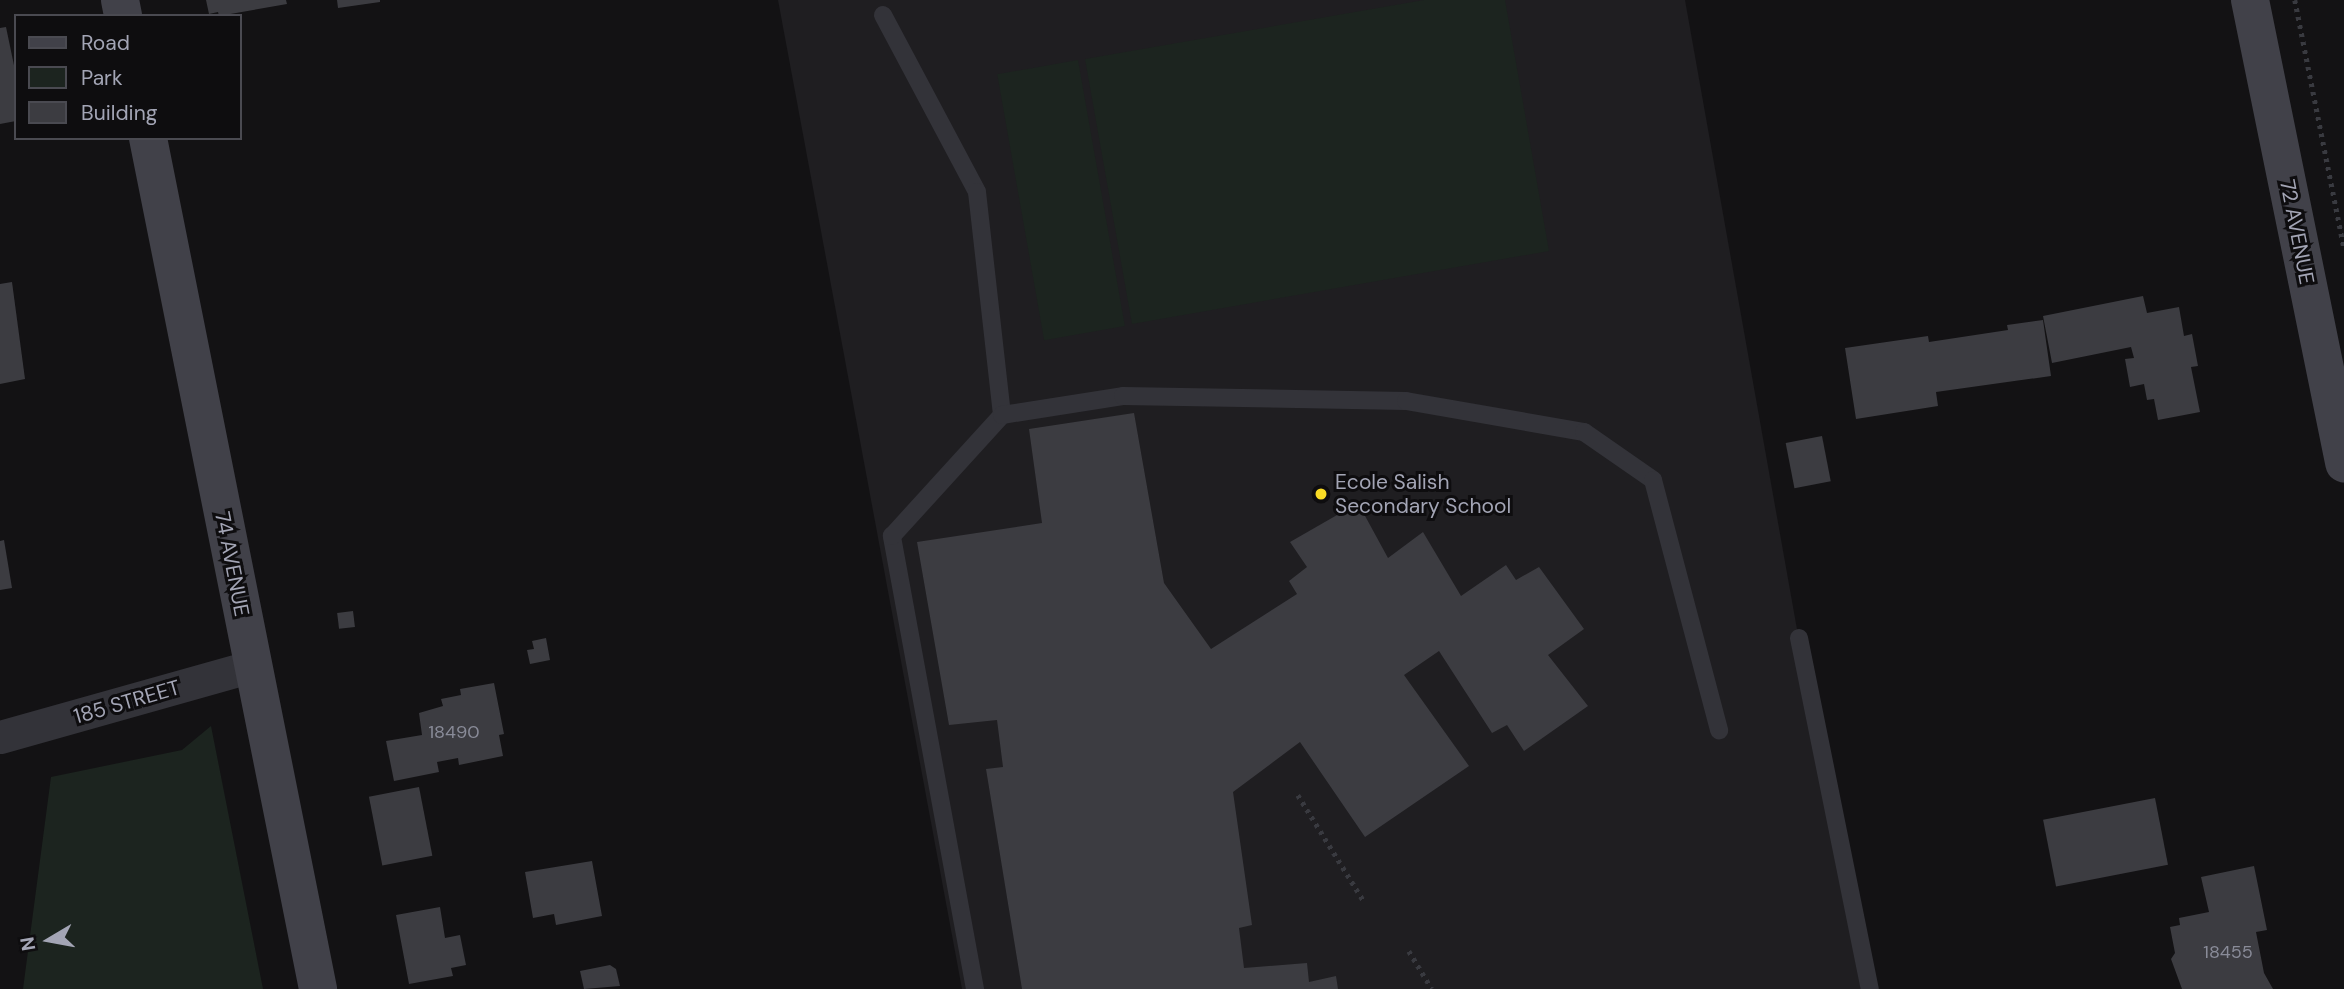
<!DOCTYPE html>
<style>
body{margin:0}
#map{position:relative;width:2344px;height:989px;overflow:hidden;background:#131214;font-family:"DM Sans",sans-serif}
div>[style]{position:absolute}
.built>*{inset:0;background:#1f1e21}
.green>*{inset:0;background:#1c241f;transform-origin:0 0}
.building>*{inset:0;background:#3c3c41;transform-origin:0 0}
.path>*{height:4.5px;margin-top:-2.25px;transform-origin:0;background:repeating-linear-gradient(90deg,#393a40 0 3.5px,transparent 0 8.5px)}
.lane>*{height:18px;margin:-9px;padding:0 9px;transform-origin:9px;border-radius:9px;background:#333339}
.street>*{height:33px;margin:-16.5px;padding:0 16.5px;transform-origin:16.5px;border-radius:16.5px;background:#333339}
.secondary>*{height:38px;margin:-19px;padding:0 19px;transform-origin:19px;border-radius:19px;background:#414149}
.dots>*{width:19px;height:19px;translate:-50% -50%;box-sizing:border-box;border:4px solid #0e0d0f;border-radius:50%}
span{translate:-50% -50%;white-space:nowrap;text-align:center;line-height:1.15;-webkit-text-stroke:6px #0e0d0f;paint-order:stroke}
.number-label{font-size:18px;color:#898b98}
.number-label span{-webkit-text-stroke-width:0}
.street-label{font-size:21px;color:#a3a5b5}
.poi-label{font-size:21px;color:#a3a5b5}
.left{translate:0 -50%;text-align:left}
.legend{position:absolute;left:14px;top:14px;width:228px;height:126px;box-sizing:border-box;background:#0e0d0f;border:2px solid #4a4a51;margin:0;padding:9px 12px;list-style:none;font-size:21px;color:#a3a5b5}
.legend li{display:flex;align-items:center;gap:14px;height:35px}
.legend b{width:35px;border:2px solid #4a4a51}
.north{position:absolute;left:14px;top:905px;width:70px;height:70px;-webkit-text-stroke:5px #0e0d0f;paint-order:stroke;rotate:260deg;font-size:19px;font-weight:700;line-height:28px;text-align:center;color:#a3a5b5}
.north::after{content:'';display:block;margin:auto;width:24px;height:32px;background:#a3a5b5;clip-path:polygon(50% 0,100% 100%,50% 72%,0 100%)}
</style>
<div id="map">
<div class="built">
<div style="clip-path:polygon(778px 0,1685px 0,1861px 989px,962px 989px)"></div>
</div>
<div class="green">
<div style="clip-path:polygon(1424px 0,1505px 0,1549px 251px,1132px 324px,1085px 59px)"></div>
<div style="left:1078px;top:60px;width:270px;height:82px;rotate:80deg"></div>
<div style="clip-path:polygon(211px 726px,263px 989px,23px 989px,51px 777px,182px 750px)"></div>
</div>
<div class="building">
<div style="clip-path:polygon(206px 0,286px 0,287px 4px,219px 16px,218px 12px,209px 14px)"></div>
<div style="clip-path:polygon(337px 0,380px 0,380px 2px,338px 8px)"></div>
<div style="clip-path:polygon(6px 27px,16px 75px,16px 121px,0 124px,0 28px)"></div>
<div style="clip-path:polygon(12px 282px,25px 379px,0 384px,0 284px)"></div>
<div style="clip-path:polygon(2143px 296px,2147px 313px,2179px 307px,2184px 336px,2192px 334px,2198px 366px,2191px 367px,2200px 412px,2158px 420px,2154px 399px,2147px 400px,2144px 384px,2130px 387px,2125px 359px,2134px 358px,2131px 347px,2052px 363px,2043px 316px)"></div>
<div style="clip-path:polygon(2043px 320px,2051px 376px,1936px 392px,1938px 406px,1856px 419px,1845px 348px,1928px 336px,1929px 342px,2008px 330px,2007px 325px)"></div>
<div style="clip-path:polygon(1134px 413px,1164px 583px,1211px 649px,1297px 594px,1289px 581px,1307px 567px,1290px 542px,1358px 503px,1388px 558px,1423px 532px,1461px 596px,1506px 565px,1516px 580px,1539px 567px,1584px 629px,1548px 655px,1588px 706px,1524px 751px,1507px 725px,1492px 733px,1439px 651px,1404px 675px,1469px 766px,1365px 837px,1300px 742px,1233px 792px,1252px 925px,1239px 928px,1244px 968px,1307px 963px,1309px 982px,1336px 976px,1338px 989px,1022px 989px,986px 769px,1003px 767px,997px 720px,949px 725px,917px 542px,1042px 523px,1029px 429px)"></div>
<div style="left:1822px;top:436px;width:46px;height:37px;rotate:79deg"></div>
<div style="clip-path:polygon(4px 540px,12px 588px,0 590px,0 541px)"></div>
<div style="left:353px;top:611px;width:16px;height:16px;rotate:83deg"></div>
<div style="clip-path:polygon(546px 638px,550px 660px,530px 664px,527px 650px,534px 649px,532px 641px)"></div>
<div style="clip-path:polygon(494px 683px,504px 734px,499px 735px,503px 756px,459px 765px,458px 758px,437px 762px,439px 772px,394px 781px,386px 741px,422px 735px,419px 713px,443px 706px,441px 699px,461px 695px,460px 689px)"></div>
<div style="left:419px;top:787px;width:70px;height:51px;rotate:79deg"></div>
<div style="left:2155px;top:798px;width:68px;height:114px;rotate:79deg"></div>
<div style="clip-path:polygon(592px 861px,602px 916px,556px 925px,554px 914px,533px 918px,525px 872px)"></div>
<div style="clip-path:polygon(2254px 866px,2267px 930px,2256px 932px,2264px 973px,2273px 989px,2182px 989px,2171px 959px,2175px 953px,2170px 927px,2180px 925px,2179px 918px,2209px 912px,2201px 877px)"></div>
<div style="clip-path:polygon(440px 907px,445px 938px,460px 935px,466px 965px,451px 968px,453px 976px,409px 984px,396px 915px)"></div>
<div style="clip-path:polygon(610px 965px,616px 969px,620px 986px,584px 989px,580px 971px)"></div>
</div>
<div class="path">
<div style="left:2295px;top:0;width:253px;rotate:78.8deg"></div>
<div style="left:1298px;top:795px;width:123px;rotate:58.2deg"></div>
<div style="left:1409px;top:951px;width:44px;rotate:58.8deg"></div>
</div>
<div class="lane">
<div style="left:883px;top:15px;width:200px;rotate:62deg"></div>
<div style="left:977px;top:192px;width:224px;rotate:83.6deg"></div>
<div style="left:1799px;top:638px;width:358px;rotate:78.6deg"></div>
<div style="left:975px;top:989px;width:461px;rotate:-100.4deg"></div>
<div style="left:892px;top:536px;width:164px;rotate:-47.7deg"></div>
<div style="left:1002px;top:415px;width:122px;rotate:-8.9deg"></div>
<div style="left:1123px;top:396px;width:283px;rotate:1deg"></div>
<div style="left:1406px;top:401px;width:181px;rotate:9.9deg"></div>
<div style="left:1584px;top:432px;width:84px;rotate:34.8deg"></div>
<div style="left:1653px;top:480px;width:259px;rotate:75.2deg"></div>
</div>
<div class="street">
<div style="left:0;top:737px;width:263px;rotate:-15.7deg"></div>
</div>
<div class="secondary">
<div style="left:120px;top:0;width:16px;rotate:79deg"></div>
<div style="left:2250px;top:0;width:473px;rotate:78.5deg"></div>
<div style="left:148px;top:138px;width:868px;rotate:78.7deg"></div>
</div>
<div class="dots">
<div style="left:1321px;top:494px;background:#f9db25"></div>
</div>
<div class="number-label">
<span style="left:454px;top:732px">18490</span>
<span style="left:2228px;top:952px">18455</span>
</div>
<div class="street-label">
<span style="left:2297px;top:232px;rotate:79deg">72 AVENUE</span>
<span style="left:232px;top:564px;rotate:79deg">74 AVENUE</span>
<span style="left:127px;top:702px;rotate:-16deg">185 STREET</span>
</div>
<div class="poi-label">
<span class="left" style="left:1335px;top:494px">Ecole Salish<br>Secondary School</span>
</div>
<ul class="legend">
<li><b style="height:9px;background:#414149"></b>Road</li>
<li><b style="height:19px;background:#1c241f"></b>Park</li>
<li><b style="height:19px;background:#3c3c41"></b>Building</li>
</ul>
<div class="north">N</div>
</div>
